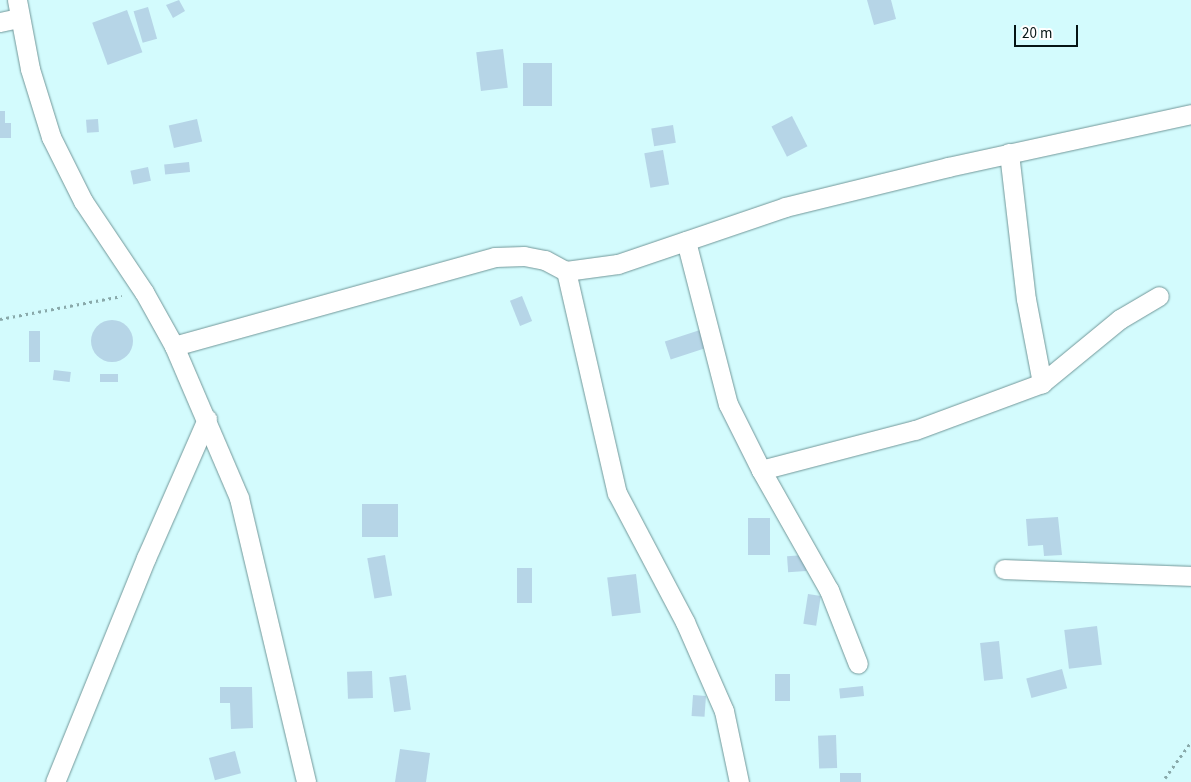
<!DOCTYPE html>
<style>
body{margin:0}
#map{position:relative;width:1191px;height:782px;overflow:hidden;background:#d3fbfd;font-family:"Source Sans 3",sans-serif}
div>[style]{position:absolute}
.building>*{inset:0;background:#b6d5e7;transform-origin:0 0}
.round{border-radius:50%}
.path>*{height:3px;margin-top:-1.5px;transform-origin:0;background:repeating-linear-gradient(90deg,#89a9aa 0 2.5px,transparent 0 6.5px)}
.roads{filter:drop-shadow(0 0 1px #719799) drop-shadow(0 0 1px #719799)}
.minor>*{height:19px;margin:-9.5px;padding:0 9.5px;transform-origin:9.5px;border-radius:9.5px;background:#fff}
span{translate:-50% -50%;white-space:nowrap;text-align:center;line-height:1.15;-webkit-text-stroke:4px #fff;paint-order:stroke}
.scale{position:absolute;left:1014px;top:25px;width:64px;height:22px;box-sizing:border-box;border:2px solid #051414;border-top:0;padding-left:6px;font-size:15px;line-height:18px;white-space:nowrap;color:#051414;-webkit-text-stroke:4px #fff;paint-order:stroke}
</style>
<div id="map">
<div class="building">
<div style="clip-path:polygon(179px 0,185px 11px,173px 18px,166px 5px)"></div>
<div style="clip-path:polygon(867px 0,891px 0,896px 19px,874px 25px)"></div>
<div style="left:148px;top:7px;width:33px;height:15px;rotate:74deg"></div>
<div style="left:127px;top:10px;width:45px;height:37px;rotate:70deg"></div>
<div style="left:503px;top:49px;width:39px;height:27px;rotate:83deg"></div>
<div style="left:523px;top:63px;width:29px;height:43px"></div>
<div style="clip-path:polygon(0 111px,5px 111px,5px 123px,11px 123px,11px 138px,0 138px)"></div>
<div style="left:792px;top:116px;width:34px;height:23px;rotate:63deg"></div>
<div style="left:98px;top:119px;width:13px;height:12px;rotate:86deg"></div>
<div style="left:197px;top:119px;width:23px;height:29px;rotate:77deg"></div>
<div style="left:673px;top:125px;width:18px;height:22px;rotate:81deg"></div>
<div style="left:663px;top:150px;width:35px;height:19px;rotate:80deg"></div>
<div style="left:189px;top:162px;width:10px;height:25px;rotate:84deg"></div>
<div style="left:148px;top:167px;width:14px;height:18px;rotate:78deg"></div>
<div style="left:522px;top:296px;width:27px;height:13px;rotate:68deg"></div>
<div class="round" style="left:91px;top:320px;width:42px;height:42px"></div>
<div style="left:700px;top:330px;width:19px;height:37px;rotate:72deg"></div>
<div style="left:29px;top:331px;width:11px;height:31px"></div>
<div style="left:54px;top:370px;width:17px;height:10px;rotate:7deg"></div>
<div style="left:118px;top:374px;width:8px;height:18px;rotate:90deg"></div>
<div style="left:362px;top:504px;width:36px;height:33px"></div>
<div style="clip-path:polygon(1058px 517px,1062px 555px,1044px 556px,1043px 545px,1028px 546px,1026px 519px)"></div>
<div style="left:748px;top:518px;width:22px;height:37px"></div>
<div style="left:385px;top:555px;width:41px;height:18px;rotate:80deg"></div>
<div style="left:805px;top:555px;width:16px;height:18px;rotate:86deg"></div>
<div style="left:532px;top:568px;width:35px;height:15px;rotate:90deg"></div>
<div style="left:636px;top:574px;width:39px;height:29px;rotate:83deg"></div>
<div style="left:808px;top:594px;width:13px;height:30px;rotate:9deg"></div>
<div style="left:1097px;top:626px;width:39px;height:33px;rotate:83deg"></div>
<div style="left:999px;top:641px;width:38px;height:19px;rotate:84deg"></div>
<div style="left:1062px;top:669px;width:20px;height:37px;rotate:75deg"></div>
<div style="left:372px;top:671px;width:27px;height:25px;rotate:88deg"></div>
<div style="left:775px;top:674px;width:15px;height:27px"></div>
<div style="left:406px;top:675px;width:35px;height:17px;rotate:82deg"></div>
<div style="left:863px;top:686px;width:10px;height:24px;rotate:84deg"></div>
<div style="clip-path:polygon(220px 687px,252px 687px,253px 728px,231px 729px,230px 703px,220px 703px)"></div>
<div style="left:693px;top:695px;width:13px;height:21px;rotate:4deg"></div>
<div style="left:836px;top:735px;width:33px;height:18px;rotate:88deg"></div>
<div style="clip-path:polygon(400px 749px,430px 753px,426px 782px,395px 782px)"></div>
<div style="left:235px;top:751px;width:23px;height:27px;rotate:75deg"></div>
<div style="left:840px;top:773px;width:21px;height:9px"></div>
</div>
<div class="path">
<div style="left:0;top:319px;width:124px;rotate:-10.7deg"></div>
<div style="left:1165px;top:778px;width:44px;rotate:-54.2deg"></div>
</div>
<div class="roads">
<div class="minor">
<div style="left:17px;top:0;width:70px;rotate:79.3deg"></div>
<div style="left:30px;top:69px;width:71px;rotate:72.8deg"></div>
<div style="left:51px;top:137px;width:72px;rotate:63.4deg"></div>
<div style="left:83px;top:201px;width:110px;rotate:56.2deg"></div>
<div style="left:144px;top:292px;width:62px;rotate:60.9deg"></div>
<div style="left:174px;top:346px;width:165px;rotate:66.8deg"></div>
<div style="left:239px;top:498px;width:292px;rotate:76.7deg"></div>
<div style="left:0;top:22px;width:19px;rotate:-12deg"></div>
<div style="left:1009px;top:153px;width:147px;rotate:83.4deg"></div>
<div style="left:1026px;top:299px;width:86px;rotate:79.2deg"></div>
<div style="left:686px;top:241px;width:168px;rotate:75.6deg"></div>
<div style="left:728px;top:404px;width:74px;rotate:63.4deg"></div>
<div style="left:761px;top:470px;width:138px;rotate:60.5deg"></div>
<div style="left:829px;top:590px;width:79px;rotate:68.6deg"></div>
<div style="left:566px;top:271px;width:228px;rotate:77.1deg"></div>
<div style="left:617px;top:493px;width:146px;rotate:62.2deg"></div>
<div style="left:685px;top:622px;width:97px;rotate:66.3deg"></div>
<div style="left:724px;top:711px;width:73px;rotate:78.1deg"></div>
<div style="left:174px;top:346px;width:333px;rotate:-15.5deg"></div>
<div style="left:495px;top:257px;width:29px;rotate:-2deg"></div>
<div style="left:524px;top:256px;width:21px;rotate:11deg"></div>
<div style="left:545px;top:260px;width:24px;rotate:28deg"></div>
<div style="left:566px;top:271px;width:52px;rotate:-7.7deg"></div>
<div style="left:618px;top:264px;width:176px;rotate:-18.8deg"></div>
<div style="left:785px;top:207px;width:168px;rotate:-13.8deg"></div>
<div style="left:948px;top:167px;width:249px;rotate:-12.3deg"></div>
<div style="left:761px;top:470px;width:159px;rotate:-14.6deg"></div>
<div style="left:915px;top:430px;width:135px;rotate:-20.3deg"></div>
<div style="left:1042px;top:383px;width:101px;rotate:-39.4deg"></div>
<div style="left:1120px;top:319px;width:45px;rotate:-30.5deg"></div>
<div style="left:1004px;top:569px;width:187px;rotate:2.1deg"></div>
<div style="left:55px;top:782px;width:242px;rotate:-67.9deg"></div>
<div style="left:146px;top:558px;width:152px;rotate:-66.3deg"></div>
</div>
</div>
<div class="scale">20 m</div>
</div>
